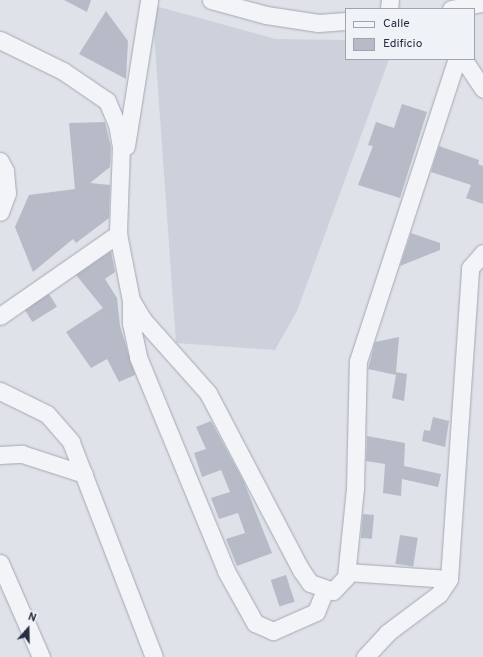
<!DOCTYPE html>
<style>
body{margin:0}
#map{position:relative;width:483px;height:657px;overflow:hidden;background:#dfe2e9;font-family:Overpass,sans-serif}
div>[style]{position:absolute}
.built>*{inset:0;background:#cdd1dc}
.building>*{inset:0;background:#b6bbc7;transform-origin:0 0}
.roads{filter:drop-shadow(0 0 1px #a4a8b4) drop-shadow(0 0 1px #a4a8b4)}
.minor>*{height:17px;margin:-8.5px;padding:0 8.5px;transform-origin:8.5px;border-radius:8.5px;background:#f2f4f7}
span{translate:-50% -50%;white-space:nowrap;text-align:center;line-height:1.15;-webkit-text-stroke:3px #eff2f7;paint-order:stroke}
.legend{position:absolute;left:345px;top:8px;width:130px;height:52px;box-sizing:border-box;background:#eff2f7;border:1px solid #9fa4af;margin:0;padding:5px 7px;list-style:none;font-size:12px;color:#272e42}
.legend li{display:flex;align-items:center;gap:8px;height:20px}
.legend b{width:20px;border:1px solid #9fa4af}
.north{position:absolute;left:8px;top:609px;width:40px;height:40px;-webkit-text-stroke:3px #eff2f7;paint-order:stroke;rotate:20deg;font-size:11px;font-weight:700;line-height:16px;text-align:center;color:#272e42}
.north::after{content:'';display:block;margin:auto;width:14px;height:18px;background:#272e42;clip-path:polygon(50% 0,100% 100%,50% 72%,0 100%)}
</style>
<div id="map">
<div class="built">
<div style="clip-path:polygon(152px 5px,276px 39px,346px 40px,346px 59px,389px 59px,297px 311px,275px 350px,176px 343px)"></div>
</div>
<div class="building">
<div style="clip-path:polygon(64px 0,91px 0,87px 12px)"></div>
<div style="clip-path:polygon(106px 11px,128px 41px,126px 79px,79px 54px)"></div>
<div style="clip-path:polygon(402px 104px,427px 112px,400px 198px,358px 185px,373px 146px,368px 145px,376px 122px,394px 128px)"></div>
<div style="clip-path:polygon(105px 122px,111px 147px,110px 167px,90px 183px,110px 185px,109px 218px,76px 243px,73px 239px,33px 272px,15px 227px,29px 195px,75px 189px,69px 123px)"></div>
<div style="clip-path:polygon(439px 146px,479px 160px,478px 164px,483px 166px,483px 204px,466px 198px,471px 185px,431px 172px)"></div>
<div style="clip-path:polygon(411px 233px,440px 243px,440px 250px,400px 266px)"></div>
<div style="clip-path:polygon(111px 251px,115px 272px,105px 279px,117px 298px,120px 326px,135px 375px,119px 382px,107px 359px,91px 368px,66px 332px,103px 308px,76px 275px)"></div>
<div style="left:49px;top:294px;width:15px;height:29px;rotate:58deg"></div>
<div style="clip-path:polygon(399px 337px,396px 372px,407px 374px,404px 401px,392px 398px,396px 375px,368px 369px,375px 342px)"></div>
<div style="clip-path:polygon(433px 417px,449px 421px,445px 447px,422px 441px,424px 430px,430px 431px)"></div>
<div style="clip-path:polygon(211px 421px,244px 482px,272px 553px,237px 566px,226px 539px,245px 533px,238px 513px,219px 519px,211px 498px,230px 492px,221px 470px,202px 477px,194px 453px,206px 449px,196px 427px)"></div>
<div style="clip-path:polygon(367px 436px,405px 443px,404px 466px,441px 474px,438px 487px,402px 479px,401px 496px,383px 493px,385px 464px,366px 461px)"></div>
<div style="left:363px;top:514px;width:11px;height:24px;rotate:5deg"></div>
<div style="left:400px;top:535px;width:18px;height:29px;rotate:9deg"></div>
<div style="left:286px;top:575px;width:28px;height:16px;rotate:72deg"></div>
</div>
<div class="roads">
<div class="minor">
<div style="left:211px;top:0;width:57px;rotate:15.3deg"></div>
<div style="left:266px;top:15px;width:53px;rotate:8.7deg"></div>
<div style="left:318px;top:23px;width:28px;rotate:-4deg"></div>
<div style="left:389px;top:9px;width:9px;rotate:-84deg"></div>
<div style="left:451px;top:9px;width:33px;rotate:-11deg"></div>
<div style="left:0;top:40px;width:70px;rotate:26.2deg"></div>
<div style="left:63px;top:71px;width:53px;rotate:34.3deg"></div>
<div style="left:107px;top:101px;width:25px;rotate:67deg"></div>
<div style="left:117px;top:124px;width:22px;rotate:80deg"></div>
<div style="left:121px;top:146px;width:88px;rotate:92deg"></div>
<div style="left:118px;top:234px;width:67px;rotate:78.9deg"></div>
<div style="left:131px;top:300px;width:23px;rotate:59deg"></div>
<div style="left:143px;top:320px;width:98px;rotate:48.3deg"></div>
<div style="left:208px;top:393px;width:200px;rotate:62.3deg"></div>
<div style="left:301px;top:570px;width:16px;rotate:55deg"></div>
<div style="left:310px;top:583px;width:24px;rotate:19deg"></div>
<div style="left:333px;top:591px;width:19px;rotate:-47deg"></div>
<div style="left:346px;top:577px;width:88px;rotate:-84.2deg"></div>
<div style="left:355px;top:489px;width:128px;rotate:-88.7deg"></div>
<div style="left:358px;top:361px;width:318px;rotate:-71.9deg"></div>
<div style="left:463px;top:59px;width:36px;rotate:56deg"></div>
<div style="left:126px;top:146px;width:148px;rotate:-81deg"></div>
<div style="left:0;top:161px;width:11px;rotate:63deg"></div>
<div style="left:5px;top:171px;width:22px;rotate:85deg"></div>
<div style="left:7px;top:193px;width:20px;rotate:110deg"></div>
<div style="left:131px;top:300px;width:23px;rotate:90deg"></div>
<div style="left:131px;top:323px;width:35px;rotate:78deg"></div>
<div style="left:138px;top:357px;width:231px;rotate:67.6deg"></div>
<div style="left:226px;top:571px;width:60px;rotate:60.9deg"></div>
<div style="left:255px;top:623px;width:20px;rotate:24deg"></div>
<div style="left:273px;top:631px;width:47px;rotate:-23.8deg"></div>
<div style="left:316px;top:612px;width:24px;rotate:-68deg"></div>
<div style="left:0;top:316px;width:144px;rotate:-34.8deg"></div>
<div style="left:0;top:391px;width:52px;rotate:26.1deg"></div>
<div style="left:47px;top:414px;width:37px;rotate:49deg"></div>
<div style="left:71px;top:442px;width:230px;rotate:68.9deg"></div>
<div style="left:0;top:455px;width:22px;rotate:-3deg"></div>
<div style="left:22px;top:454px;width:65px;rotate:17.9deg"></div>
<div style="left:0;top:563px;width:103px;rotate:66.4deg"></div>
<div style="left:347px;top:572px;width:102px;rotate:3.9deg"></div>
<div style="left:365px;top:657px;width:33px;rotate:-47deg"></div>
<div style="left:387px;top:633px;width:65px;rotate:-36.9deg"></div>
<div style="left:439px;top:594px;width:18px;rotate:-56deg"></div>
<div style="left:449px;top:579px;width:312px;rotate:-86.1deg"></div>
<div style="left:470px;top:268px;width:20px;rotate:-49deg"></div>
</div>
</div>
<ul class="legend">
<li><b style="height:5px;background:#f2f4f7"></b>Calle</li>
<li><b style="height:11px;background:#b6bbc7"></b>Edificio</li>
</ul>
<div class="north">N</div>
</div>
